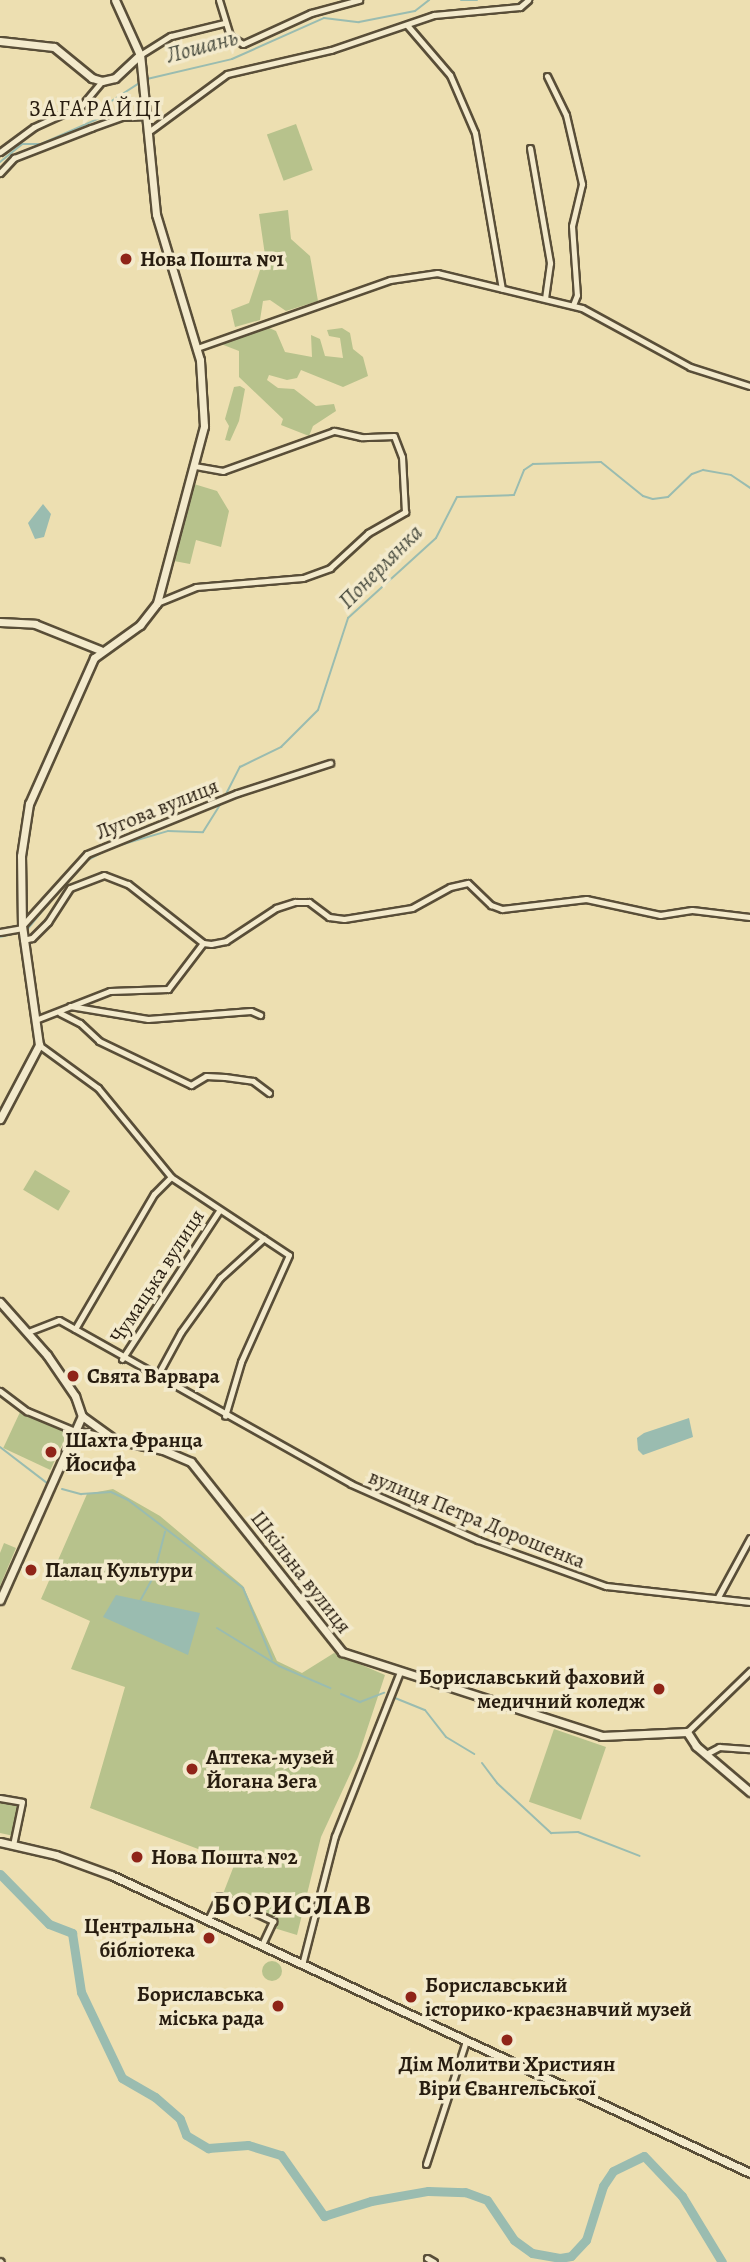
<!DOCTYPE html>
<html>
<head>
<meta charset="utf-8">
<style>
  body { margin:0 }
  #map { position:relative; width:750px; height:2262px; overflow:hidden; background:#eddfb1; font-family:Alegreya,serif }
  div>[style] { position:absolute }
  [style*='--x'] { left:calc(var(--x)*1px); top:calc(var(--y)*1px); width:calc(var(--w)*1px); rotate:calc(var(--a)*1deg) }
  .green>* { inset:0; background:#b7c28c; transform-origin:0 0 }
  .round { border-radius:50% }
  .water>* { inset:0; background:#9abcb0 }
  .stream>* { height:2px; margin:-1px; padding:0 1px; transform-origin:1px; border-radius:1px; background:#9abcb0 }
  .river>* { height:9px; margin:-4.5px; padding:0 4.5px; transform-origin:4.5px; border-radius:4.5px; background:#9abcb0 }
  .roads { filter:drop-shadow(2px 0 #594e38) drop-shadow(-2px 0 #594e38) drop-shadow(0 2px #594e38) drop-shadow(0 -2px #594e38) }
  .street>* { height:5px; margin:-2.5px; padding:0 2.5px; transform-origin:2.5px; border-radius:2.5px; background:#f3eacc }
  .secondary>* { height:7px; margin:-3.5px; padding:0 3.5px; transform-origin:3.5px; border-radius:3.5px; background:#f3eacc }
  .dots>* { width:19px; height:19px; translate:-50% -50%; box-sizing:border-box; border:4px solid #f3eacc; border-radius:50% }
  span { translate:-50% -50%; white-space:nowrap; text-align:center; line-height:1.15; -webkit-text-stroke:7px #f3eacc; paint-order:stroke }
  .poi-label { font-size:21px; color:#281d10; font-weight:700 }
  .left { translate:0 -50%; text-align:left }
  .right { translate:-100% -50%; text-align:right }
  .street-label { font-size:21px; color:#281d10 }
  .water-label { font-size:23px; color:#4a4d40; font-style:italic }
  .neighbourhood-label { font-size:23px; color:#281d10; letter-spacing:2px }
  .district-label { font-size:28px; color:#281d10; font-weight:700; letter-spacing:2px }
</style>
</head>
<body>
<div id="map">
  <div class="green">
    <i style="left:296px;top:124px;width:49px;height:31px;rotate:70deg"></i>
    <i style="clip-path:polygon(288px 210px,291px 239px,310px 256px,318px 301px,286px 311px,270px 300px,263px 301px,260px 320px,235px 327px,231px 310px,249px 303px,265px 255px,259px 214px)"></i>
    <i style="clip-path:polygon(267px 327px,276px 331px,285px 352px,312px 357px,311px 335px,320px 339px,325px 356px,343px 358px,340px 338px,329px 336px,327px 330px,342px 328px,350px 333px,353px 349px,363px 357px,368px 376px,343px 387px,301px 370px,297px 378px,287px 380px,269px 375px,267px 380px,278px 388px,294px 389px,316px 406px,334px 404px,336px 411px,313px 426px,309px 436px,281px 425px,283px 419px,239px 377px,239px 351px,221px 344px)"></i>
    <i style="clip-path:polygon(240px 386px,245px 389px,239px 421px,230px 441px,225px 440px,229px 426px,225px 419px,234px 387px)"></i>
    <i style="clip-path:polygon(194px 484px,217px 491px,229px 511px,221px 547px,196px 540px,190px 564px,174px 561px)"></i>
    <i style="left:35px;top:1170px;width:41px;height:23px;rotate:31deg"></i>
    <i style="left:21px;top:1410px;width:52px;height:42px;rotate:25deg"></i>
    <i style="clip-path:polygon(113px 1489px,160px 1516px,243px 1586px,277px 1661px,302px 1673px,334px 1653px,385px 1675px,358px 1757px,321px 1837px,297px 1935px,274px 1928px,274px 1923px,221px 1899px,235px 1863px,90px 1808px,125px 1687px,71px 1669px,90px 1621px,41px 1599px,87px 1494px)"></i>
    <i style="clip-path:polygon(4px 1543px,16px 1548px,0 1586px,0 1553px)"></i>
    <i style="left:554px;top:1729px;width:55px;height:77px;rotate:19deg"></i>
    <i style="clip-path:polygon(0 1799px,20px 1803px,14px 1836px,0 1833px)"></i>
    <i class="round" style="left:262px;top:1961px;width:20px;height:20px"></i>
  </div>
  <div class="water">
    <i style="clip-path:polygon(43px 504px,51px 514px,44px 537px,35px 539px,28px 523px)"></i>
    <i style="clip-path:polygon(689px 1418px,693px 1437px,643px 1455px,638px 1450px,637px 1438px,644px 1433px)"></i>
    <i style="clip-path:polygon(116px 1595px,200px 1613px,188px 1655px,103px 1617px)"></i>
  </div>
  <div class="stream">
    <i style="--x:461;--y:0;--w:16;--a:0"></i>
    <i style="--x:147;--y:79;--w:87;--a:-13.2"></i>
    <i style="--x:232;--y:59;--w:101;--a:-24"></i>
    <i style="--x:324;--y:18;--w:35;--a:7"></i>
    <i style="--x:359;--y:22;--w:57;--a:-11.1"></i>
    <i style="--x:415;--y:11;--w:18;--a:-38"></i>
    <i style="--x:0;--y:162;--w:28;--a:-39"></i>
    <i style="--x:22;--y:144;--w:19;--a:0"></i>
    <i style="--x:41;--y:144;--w:67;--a:-23.9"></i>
    <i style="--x:102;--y:117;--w:17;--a:-62"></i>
    <i style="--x:110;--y:102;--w:37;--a:-33"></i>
    <i style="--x:225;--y:796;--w:33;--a:-63"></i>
    <i style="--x:240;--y:767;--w:46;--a:-26"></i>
    <i style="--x:281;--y:747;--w:52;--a:-45"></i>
    <i style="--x:318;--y:710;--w:97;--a:-71.9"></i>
    <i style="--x:348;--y:618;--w:119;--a:-42.3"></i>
    <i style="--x:436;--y:538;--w:46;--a:-62.9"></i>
    <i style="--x:457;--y:497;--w:57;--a:-2"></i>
    <i style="--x:514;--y:495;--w:27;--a:-68"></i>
    <i style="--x:524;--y:470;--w:11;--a:-34"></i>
    <i style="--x:533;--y:464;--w:68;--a:-1.7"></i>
    <i style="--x:601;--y:462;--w:54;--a:39"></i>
    <i style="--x:643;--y:496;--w:10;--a:17"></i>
    <i style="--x:653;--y:499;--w:15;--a:-8"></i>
    <i style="--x:668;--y:497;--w:33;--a:-44"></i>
    <i style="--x:692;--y:474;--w:12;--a:-20"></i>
    <i style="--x:703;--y:470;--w:28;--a:10"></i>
    <i style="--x:731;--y:475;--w:23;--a:34"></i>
    <i style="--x:81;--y:864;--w:33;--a:-29"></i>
    <i style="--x:110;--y:848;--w:60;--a:-16.3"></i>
    <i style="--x:168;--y:831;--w:35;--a:2"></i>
    <i style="--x:203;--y:832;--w:36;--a:-58"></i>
    <i style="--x:26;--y:931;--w:60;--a:-51"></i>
    <i style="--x:0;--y:937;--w:21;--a:-14"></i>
    <i style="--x:0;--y:1447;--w:59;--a:37.5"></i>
    <i style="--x:62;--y:1489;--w:20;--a:15"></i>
    <i style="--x:81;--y:1494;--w:30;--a:-4"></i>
    <i style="--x:111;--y:1492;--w:19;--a:25"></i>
    <i style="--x:128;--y:1500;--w:145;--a:37.4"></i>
    <i style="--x:243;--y:1588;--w:77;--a:67.8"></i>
    <i style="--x:140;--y:1601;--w:26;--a:-61"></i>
    <i style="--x:153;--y:1578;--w:48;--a:-75.4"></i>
    <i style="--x:217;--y:1628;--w:73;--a:31.5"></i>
    <i style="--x:279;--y:1666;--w:56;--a:23.3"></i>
    <i style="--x:341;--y:1694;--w:21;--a:23"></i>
    <i style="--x:360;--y:1702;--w:26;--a:-21"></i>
    <i style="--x:395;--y:1698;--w:32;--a:22"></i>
    <i style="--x:425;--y:1710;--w:34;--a:52"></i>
    <i style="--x:446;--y:1737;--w:33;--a:31"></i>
    <i style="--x:482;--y:1763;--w:25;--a:53"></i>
    <i style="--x:497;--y:1783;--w:74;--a:42.8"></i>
    <i style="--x:551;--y:1833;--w:27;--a:-2"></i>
    <i style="--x:578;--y:1832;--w:66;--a:21.2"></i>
  </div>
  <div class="river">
    <i style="--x:0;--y:1874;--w:70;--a:45.6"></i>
    <i style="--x:49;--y:1924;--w:25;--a:21"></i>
    <i style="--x:72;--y:1933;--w:60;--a:81.3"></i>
    <i style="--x:81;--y:1992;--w:95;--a:64.5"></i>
    <i style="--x:122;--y:2078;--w:38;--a:30"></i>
    <i style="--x:155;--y:2097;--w:33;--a:41"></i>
    <i style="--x:180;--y:2119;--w:17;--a:69"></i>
    <i style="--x:186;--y:2135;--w:26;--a:31"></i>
    <i style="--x:208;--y:2148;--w:40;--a:-4.3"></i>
    <i style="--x:248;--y:2145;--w:34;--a:17"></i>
    <i style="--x:281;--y:2155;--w:75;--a:54.8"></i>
    <i style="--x:324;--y:2216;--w:49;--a:-17.7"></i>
    <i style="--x:371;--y:2201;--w:58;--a:-10"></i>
    <i style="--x:428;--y:2191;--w:37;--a:2"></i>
    <i style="--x:465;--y:2192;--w:23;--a:20"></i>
    <i style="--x:487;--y:2200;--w:48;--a:56"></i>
    <i style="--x:514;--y:2240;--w:22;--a:36"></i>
    <i style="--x:532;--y:2253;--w:28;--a:10"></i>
    <i style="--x:560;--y:2258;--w:11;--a:-10"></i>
    <i style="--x:571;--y:2256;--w:22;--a:-47"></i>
    <i style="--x:586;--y:2240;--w:57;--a:-72.5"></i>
    <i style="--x:603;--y:2186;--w:18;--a:-56"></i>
    <i style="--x:613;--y:2171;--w:34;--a:-26"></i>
    <i style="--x:644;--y:2156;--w:55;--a:46.5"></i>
    <i style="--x:682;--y:2196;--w:77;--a:58.8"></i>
  </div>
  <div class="roads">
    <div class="street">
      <i style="--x:219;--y:0;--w:38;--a:73"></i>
      <i style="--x:230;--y:36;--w:15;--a:32"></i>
      <i style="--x:243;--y:44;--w:75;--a:-24.5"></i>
      <i style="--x:311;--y:13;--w:50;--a:-15.2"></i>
      <i style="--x:407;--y:25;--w:66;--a:49.3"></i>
      <i style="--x:450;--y:75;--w:63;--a:66.7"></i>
      <i style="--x:475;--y:133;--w:158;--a:80.2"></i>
      <i style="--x:140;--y:55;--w:36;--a:-32"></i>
      <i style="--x:171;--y:36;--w:55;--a:-13.8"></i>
      <i style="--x:547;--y:76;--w:43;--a:64"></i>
      <i style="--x:566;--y:115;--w:71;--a:76.9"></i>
      <i style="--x:582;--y:184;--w:43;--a:103.4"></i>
      <i style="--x:572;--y:226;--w:69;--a:85.9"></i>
      <i style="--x:577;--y:295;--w:11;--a:112"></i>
      <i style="--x:151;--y:130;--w:94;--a:-36.4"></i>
      <i style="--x:227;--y:74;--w:107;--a:-13"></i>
      <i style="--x:331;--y:50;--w:109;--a:-18.8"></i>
      <i style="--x:434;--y:15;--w:86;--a:-5.3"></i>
      <i style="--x:520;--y:7;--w:11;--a:-41"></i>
      <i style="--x:530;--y:148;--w:117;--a:80.1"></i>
      <i style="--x:550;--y:263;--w:35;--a:98"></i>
      <i style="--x:0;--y:152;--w:42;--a:-36.3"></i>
      <i style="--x:34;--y:127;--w:53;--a:-24.6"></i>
      <i style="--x:82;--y:105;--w:31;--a:-50"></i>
      <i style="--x:0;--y:173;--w:21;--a:-47"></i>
      <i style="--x:14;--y:158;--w:83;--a:-21.3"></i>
      <i style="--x:91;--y:128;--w:32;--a:-20"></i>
      <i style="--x:121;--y:117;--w:26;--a:-2"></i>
      <i style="--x:197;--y:348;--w:205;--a:-19.4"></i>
      <i style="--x:390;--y:280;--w:48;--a:-8.5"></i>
      <i style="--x:437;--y:273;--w:149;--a:13.6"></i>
      <i style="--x:582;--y:308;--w:123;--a:28.6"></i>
      <i style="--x:690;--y:367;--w:63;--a:17.6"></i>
      <i style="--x:157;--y:603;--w:42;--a:-22.3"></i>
      <i style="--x:196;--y:587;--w:107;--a:-4.8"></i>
      <i style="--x:303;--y:578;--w:29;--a:-20"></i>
      <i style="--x:330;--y:568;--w:52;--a:-42.6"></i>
      <i style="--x:368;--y:533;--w:43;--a:-29.6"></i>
      <i style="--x:405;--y:512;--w:55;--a:-93.1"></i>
      <i style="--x:402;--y:457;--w:22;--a:-111"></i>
      <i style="--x:394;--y:436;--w:33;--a:178"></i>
      <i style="--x:361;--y:437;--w:28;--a:-167"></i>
      <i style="--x:334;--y:431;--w:118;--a:160.2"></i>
      <i style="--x:223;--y:471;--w:28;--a:-170"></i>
      <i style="--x:22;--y:926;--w:97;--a:-47.9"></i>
      <i style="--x:87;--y:854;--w:162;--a:-22.1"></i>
      <i style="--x:237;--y:793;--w:98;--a:-17.9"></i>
      <i style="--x:0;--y:932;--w:23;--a:-10"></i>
      <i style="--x:23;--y:940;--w:9;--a:-13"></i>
      <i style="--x:32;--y:938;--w:23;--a:-45"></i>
      <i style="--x:48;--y:922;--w:40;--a:-57.1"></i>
      <i style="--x:70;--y:888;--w:36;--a:-21"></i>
      <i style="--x:104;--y:875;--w:26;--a:21"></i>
      <i style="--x:128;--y:884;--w:95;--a:38.2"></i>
      <i style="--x:203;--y:943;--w:8;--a:7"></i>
      <i style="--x:211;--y:944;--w:15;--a:-11"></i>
      <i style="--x:226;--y:941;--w:60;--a:-33.4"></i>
      <i style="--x:276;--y:908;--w:20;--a:-18"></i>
      <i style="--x:295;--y:902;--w:14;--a:0"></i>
      <i style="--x:309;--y:902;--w:25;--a:37"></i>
      <i style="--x:329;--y:917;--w:15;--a:8"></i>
      <i style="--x:344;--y:919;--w:69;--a:-9.2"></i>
      <i style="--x:412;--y:908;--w:43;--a:-28.9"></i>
      <i style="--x:450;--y:887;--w:18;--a:-13"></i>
      <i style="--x:468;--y:883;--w:32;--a:44"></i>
      <i style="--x:491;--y:905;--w:12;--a:20"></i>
      <i style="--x:502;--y:909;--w:85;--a:-6.8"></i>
      <i style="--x:586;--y:899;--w:76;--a:12.2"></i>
      <i style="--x:660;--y:915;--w:32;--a:-9"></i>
      <i style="--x:692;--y:910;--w:58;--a:6.9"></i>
      <i style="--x:70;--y:1006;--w:79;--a:9.5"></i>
      <i style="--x:148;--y:1019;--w:103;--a:-4.4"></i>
      <i style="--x:251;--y:1011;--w:10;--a:24"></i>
      <i style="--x:60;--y:1013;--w:22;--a:27"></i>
      <i style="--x:80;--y:1023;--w:26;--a:43"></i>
      <i style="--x:99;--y:1041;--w:102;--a:25.6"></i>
      <i style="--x:191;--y:1085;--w:17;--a:-31"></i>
      <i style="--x:206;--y:1076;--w:19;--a:3"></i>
      <i style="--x:225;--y:1077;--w:28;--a:8"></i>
      <i style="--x:253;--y:1081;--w:20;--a:37"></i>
      <i style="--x:38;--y:1019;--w:77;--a:-21.3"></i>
      <i style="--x:110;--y:991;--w:58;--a:-2"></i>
      <i style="--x:168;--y:989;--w:58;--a:-52.7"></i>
      <i style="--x:39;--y:1045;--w:73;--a:36.1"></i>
      <i style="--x:98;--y:1088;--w:115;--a:50.6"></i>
      <i style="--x:171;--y:1177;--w:141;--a:33.5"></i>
      <i style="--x:289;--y:1255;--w:117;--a:114.2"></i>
      <i style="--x:241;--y:1362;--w:56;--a:106.5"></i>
      <i style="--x:75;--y:1329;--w:156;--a:-59.7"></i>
      <i style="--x:154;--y:1194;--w:24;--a:-45"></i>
      <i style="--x:28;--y:1332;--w:33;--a:-21"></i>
      <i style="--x:59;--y:1320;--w:335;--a:29.3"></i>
      <i style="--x:351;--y:1484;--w:139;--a:23.8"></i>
      <i style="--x:478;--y:1540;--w:136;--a:19.8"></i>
      <i style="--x:606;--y:1586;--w:145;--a:6.3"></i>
      <i style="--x:122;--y:1359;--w:177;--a:-56.8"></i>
      <i style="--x:156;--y:1378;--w:52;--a:-61.5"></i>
      <i style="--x:181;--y:1332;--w:67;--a:-54.2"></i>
      <i style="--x:220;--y:1278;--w:59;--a:-42.3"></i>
      <i style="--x:0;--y:1391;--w:34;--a:37"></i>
      <i style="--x:27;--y:1411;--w:52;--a:22.6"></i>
      <i style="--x:718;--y:1597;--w:67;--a:-61.5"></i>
      <i style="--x:687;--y:1732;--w:88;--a:-44.1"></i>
      <i style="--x:706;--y:1754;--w:15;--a:-28"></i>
      <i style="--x:719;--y:1747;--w:31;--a:4"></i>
      <i style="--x:0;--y:1798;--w:22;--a:10"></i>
      <i style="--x:22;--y:1802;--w:44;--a:101.8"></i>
      <i style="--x:208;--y:1920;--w:26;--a:-65"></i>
      <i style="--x:219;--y:1896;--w:60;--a:24.8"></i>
      <i style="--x:273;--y:1921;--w:26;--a:115"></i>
      <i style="--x:302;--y:1965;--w:133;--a:-75.7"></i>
      <i style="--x:335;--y:1836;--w:176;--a:-68.4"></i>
      <i style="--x:426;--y:2164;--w:126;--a:-72"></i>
      <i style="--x:427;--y:2258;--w:8;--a:30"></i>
      <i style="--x:0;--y:2261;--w:1;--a:45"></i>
    </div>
    <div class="secondary">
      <i style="--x:0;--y:41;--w:54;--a:6.3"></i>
      <i style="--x:54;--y:47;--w:49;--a:39.2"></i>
      <i style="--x:92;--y:78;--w:10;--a:17"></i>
      <i style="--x:102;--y:81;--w:13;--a:-13"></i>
      <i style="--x:115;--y:78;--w:34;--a:-43"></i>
      <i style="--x:0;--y:622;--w:35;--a:3"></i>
      <i style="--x:35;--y:624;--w:70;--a:21.8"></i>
      <i style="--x:0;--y:1119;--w:84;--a:-62.2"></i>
      <i style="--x:39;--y:1045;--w:120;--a:-98.1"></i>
      <i style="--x:22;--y:926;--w:70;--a:-90.8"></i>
      <i style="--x:21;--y:856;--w:53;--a:-81.3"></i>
      <i style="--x:29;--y:804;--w:160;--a:-66"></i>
      <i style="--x:94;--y:658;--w:57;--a:-35.7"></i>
      <i style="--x:140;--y:625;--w:28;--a:-52"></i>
      <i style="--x:157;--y:603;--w:183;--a:-75.1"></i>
      <i style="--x:204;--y:426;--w:66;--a:-93.5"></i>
      <i style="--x:200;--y:360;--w:152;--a:-106.8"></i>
      <i style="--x:156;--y:214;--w:160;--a:-95.7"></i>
      <i style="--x:140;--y:55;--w:60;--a:-114.4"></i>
      <i style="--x:0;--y:1302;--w:71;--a:48.4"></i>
      <i style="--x:47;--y:1355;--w:50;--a:55.7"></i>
      <i style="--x:75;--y:1396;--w:21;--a:71"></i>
      <i style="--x:82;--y:1416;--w:36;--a:36"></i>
      <i style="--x:75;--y:1431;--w:90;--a:12.2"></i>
      <i style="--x:163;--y:1450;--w:30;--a:23"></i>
      <i style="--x:191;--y:1462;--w:243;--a:51.5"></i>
      <i style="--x:342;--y:1652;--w:273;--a:17.9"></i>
      <i style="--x:602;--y:1736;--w:85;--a:-2.7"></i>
      <i style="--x:687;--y:1732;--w:17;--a:57"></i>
      <i style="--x:696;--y:1746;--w:71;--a:40.4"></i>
      <i style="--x:0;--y:1600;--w:201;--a:-66"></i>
      <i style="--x:0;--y:1842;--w:57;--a:13.1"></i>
      <i style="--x:56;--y:1855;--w:59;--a:20"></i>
      <i style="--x:111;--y:1875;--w:705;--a:25"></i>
    </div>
  </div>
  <div class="dots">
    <i style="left:126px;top:259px;background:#8f2418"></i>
    <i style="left:73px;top:1376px;background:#8f2418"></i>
    <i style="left:51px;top:1452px;background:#8f2418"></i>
    <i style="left:31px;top:1570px;background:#8f2418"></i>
    <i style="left:659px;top:1689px;background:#8f2418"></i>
    <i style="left:192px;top:1769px;background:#8f2418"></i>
    <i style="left:137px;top:1857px;background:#8f2418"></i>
    <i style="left:209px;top:1938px;background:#8f2418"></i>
    <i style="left:411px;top:1997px;background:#8f2418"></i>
    <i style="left:278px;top:2006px;background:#8f2418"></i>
    <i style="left:507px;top:2040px;background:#8f2418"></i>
  </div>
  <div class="poi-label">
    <span class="left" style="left:140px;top:259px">Нова Пошта №1</span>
    <span class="left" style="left:87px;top:1376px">Свята Варвара</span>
    <span class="left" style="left:65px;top:1452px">Шахта Франца<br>Йосифа</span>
    <span class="left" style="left:45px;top:1570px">Палац Культури</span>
    <span class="right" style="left:645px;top:1689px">Бориславський фаховий<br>медичний коледж</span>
    <span class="left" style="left:206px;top:1769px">Аптека-музей<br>Йогана Зега</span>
    <span class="left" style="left:151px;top:1857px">Нова Пошта №2</span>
    <span class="right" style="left:195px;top:1938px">Центральна<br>бібліотека</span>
    <span class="left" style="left:425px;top:1997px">Бориславський<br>історико-краєзнавчий музей</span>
    <span class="right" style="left:264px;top:2006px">Бориславська<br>міська рада</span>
    <span style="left:507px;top:2076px">Дім Молитви Християн<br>Віри Євангельської</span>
  </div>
  <div class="street-label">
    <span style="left:157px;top:809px;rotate:-22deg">Лугова вулиця</span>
    <span style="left:157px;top:1276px;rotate:-57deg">Чумацька вулиця</span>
    <span style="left:477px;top:1519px;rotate:22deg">вулиця Петра Дорошенка</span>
    <span style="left:301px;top:1572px;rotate:52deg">Шкільна вулиця</span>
  </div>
  <div class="water-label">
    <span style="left:202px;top:47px;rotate:-15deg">Лошань</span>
    <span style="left:381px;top:567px;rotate:-45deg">Понерлянка</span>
  </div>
  <div class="neighbourhood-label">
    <span style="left:96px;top:109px">ЗАГАРАЙЦІ</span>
  </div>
  <div class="district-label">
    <span style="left:293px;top:1905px">БОРИСЛАВ</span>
  </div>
</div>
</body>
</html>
